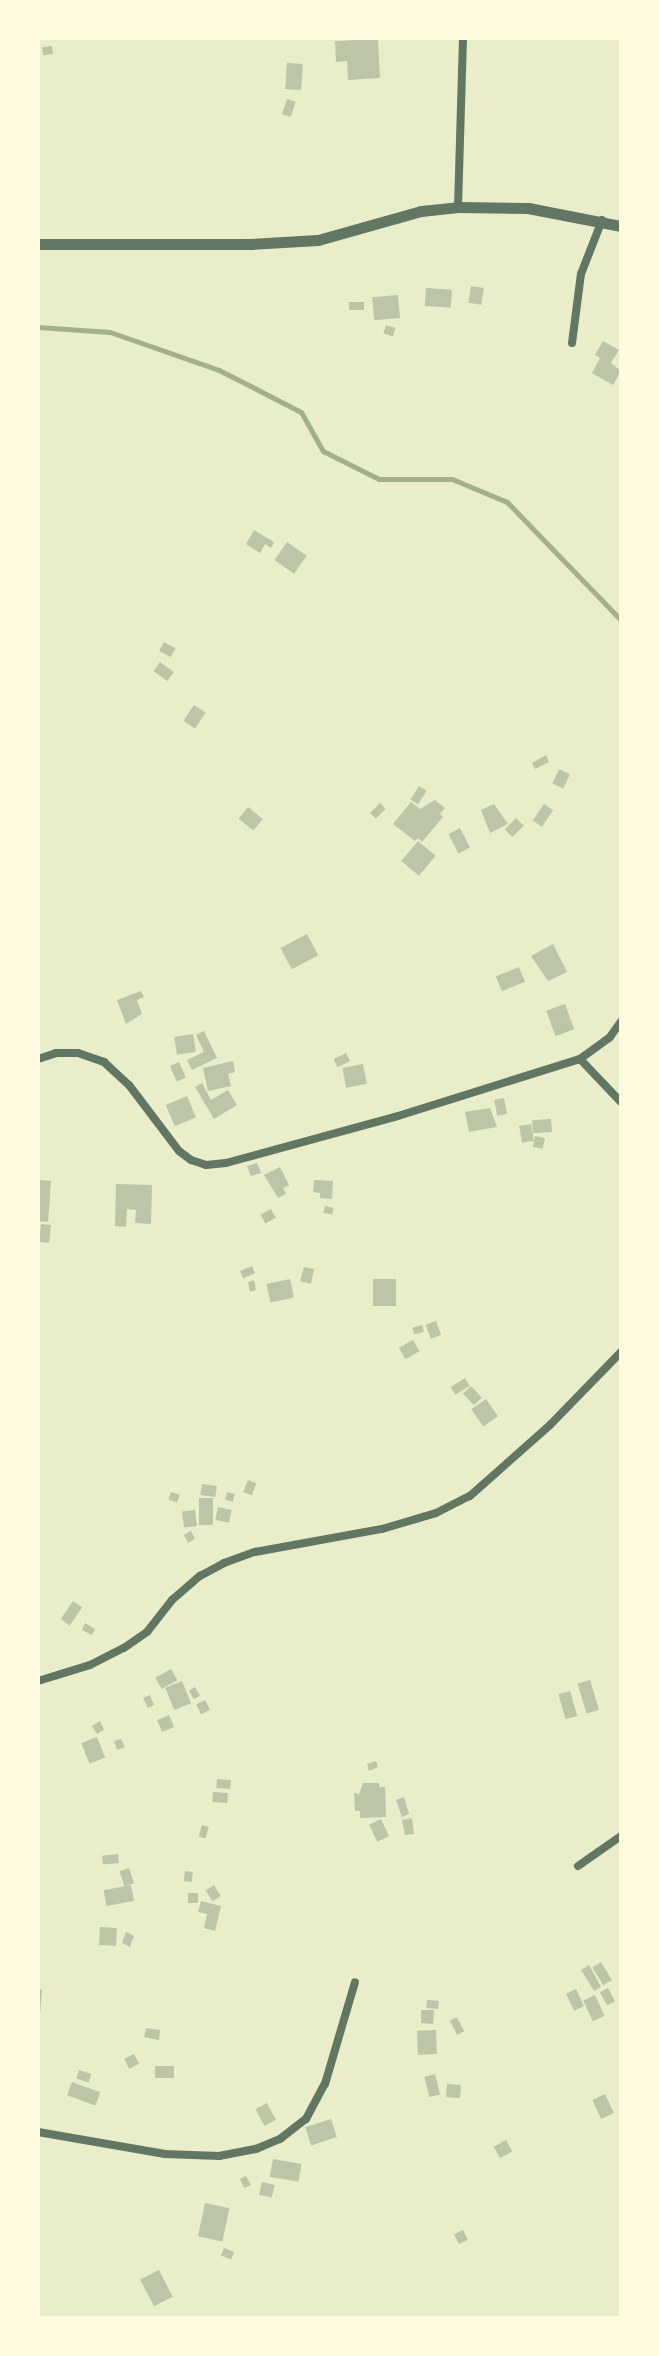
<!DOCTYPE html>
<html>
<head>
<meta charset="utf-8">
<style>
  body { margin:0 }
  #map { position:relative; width:659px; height:2356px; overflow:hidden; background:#e9edc9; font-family:Figtree,sans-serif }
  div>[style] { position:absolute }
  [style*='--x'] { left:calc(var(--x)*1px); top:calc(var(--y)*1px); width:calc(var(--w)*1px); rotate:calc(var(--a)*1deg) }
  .stream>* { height:5px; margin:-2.5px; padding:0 2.5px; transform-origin:2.5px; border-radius:2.5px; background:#a3b18a }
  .building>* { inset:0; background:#bcc5a7; transform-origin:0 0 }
  .minor>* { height:8px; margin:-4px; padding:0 4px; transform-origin:4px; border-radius:4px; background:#617663 }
  .tertiary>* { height:11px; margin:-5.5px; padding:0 5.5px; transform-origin:5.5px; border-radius:5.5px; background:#617663 }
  span { translate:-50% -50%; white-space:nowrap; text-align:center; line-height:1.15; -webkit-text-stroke:7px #fefae0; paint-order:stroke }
  .frame { position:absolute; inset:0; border:40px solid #fefae0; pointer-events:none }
</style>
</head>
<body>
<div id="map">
  <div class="stream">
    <i style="--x:38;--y:327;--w:72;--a:4"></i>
    <i style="--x:110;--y:332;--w:115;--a:19.2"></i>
    <i style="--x:219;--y:370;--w:92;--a:27.1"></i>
    <i style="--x:301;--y:412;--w:45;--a:60.6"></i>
    <i style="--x:323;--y:451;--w:63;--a:26.6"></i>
    <i style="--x:379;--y:479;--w:73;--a:0"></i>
    <i style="--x:452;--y:479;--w:60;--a:22.7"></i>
    <i style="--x:507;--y:502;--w:164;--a:46"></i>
  </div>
  <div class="building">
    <i style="clip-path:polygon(378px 39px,380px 78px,348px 80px,347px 61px,336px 62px,335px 41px)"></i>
    <i style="left:52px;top:46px;width:8px;height:10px;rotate:83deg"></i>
    <i style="left:287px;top:63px;width:16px;height:26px;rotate:4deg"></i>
    <i style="left:287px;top:99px;width:9px;height:16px;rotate:18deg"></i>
    <i style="left:471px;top:286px;width:13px;height:17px;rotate:9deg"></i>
    <i style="left:426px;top:288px;width:26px;height:18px;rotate:4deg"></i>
    <i style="left:398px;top:295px;width:23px;height:26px;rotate:85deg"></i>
    <i style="left:349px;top:302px;width:15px;height:8px"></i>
    <i style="left:386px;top:325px;width:10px;height:9px;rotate:17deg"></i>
    <i style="clip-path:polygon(603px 341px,619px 350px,611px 363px,621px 371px,613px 385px,592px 373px,600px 358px,595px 355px)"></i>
    <i style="clip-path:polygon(254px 530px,274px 542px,271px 548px,265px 544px,260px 553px,246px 544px)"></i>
    <i style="left:287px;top:542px;width:24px;height:22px;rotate:35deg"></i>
    <i style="left:164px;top:642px;width:13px;height:10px;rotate:29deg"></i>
    <i style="left:160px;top:662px;width:17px;height:11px;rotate:36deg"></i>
    <i style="left:194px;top:705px;width:14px;height:19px;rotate:34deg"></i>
    <i style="clip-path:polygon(546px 755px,549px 762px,535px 769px,532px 763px)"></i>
    <i style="left:559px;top:769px;width:12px;height:16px;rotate:24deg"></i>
    <i style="left:419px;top:786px;width:9px;height:16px;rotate:32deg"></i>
    <i style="clip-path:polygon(435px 800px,445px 808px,440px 814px,443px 817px,422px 842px,418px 838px,415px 841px,393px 824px,411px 802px,420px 809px)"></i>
    <i style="left:380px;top:803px;width:8px;height:14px;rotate:45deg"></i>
    <i style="clip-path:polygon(494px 804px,508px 824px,490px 833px,481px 810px)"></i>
    <i style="left:544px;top:804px;width:11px;height:20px;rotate:34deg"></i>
    <i style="left:248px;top:807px;width:19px;height:15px;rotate:39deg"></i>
    <i style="left:516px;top:818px;width:11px;height:16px;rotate:45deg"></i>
    <i style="left:460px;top:828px;width:22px;height:13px;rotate:63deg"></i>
    <i style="left:418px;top:841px;width:23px;height:26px;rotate:40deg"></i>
    <i style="left:307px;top:934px;width:24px;height:30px;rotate:62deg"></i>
    <i style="clip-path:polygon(553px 944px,567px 972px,548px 981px,531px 956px)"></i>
    <i style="left:519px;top:967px;width:16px;height:25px;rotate:68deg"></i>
    <i style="clip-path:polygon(141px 991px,144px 997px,137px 1000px,142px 1014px,126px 1024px,117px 1000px)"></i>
    <i style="left:565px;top:1004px;width:27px;height:20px;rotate:70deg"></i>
    <i style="clip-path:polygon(204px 1031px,217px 1058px,192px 1070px,187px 1060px,204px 1052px,196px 1035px)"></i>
    <i style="left:193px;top:1034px;width:18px;height:19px;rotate:81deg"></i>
    <i style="left:346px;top:1053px;width:9px;height:14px;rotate:63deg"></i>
    <i style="clip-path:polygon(233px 1061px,235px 1072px,228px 1074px,231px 1086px,208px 1091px,203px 1068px)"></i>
    <i style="left:179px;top:1062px;width:17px;height:10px;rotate:66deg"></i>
    <i style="left:363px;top:1064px;width:20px;height:21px;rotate:79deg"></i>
    <i style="clip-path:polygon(202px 1083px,211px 1100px,228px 1090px,237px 1105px,214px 1119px,195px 1087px)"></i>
    <i style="left:187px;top:1096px;width:23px;height:23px;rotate:67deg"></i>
    <i style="left:504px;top:1098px;width:16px;height:10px;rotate:79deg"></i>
    <i style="clip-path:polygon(490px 1108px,497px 1127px,469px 1132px,465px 1112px)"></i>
    <i style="left:551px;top:1119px;width:13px;height:19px;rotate:86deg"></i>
    <i style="left:531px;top:1124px;width:17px;height:12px;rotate:80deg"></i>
    <i style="left:535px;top:1136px;width:10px;height:11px;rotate:11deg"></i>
    <i style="clip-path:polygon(257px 1163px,261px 1173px,251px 1176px,247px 1166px)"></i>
    <i style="clip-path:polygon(280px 1167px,289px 1185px,283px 1188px,286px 1194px,278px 1198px,264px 1175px)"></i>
    <i style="left:38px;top:1180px;width:13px;height:41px;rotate:4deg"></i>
    <i style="clip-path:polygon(314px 1180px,333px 1181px,332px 1199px,320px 1198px,320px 1193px,313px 1192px)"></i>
    <i style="clip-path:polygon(116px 1184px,152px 1185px,151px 1224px,135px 1223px,136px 1210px,127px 1209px,126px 1227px,115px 1226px)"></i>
    <i style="left:325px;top:1206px;width:9px;height:7px;rotate:13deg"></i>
    <i style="left:271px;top:1209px;width:10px;height:12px;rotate:61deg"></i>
    <i style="left:41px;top:1224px;width:10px;height:18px;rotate:6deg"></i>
    <i style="left:252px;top:1266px;width:8px;height:13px;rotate:67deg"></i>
    <i style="clip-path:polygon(304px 1267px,314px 1269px,311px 1284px,300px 1281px)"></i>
    <i style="left:290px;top:1279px;width:19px;height:24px;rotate:78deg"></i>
    <i style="left:373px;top:1279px;width:23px;height:27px"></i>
    <i style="clip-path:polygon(254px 1280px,256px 1290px,250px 1292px,248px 1282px)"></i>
    <i style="left:436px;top:1321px;width:15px;height:11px;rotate:70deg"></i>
    <i style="left:422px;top:1325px;width:7px;height:10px;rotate:74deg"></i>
    <i style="left:413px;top:1340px;width:13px;height:16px;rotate:61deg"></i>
    <i style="left:465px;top:1378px;width:9px;height:17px;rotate:58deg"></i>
    <i style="left:471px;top:1386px;width:16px;height:11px;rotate:47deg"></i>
    <i style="left:486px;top:1399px;width:21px;height:18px;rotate:55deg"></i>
    <i style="left:248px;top:1480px;width:9px;height:13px;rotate:21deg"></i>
    <i style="left:202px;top:1484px;width:15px;height:11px;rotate:8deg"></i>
    <i style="left:171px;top:1492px;width:9px;height:8px;rotate:18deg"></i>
    <i style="left:227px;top:1492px;width:8px;height:8px;rotate:14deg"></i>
    <i style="left:199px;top:1498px;width:14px;height:27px"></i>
    <i style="left:218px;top:1507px;width:14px;height:13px;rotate:12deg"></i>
    <i style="left:195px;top:1510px;width:16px;height:13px;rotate:83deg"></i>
    <i style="left:191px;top:1531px;width:9px;height:8px;rotate:63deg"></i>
    <i style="left:73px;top:1601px;width:11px;height:22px;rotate:34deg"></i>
    <i style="clip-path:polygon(85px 1623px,95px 1629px,92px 1635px,82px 1630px)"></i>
    <i style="left:171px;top:1669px;width:13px;height:18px;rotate:61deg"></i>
    <i style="left:590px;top:1680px;width:31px;height:13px;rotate:73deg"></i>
    <i style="left:182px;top:1681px;width:24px;height:18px;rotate:68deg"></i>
    <i style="left:195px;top:1687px;width:10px;height:7px;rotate:61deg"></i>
    <i style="left:570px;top:1691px;width:26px;height:12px;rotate:74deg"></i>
    <i style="clip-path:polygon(150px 1695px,154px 1705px,148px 1708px,143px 1698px)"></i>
    <i style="left:205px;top:1700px;width:11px;height:10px;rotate:63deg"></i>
    <i style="left:169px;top:1715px;width:13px;height:13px;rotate:67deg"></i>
    <i style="clip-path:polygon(100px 1721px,104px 1730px,97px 1734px,92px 1726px)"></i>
    <i style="left:97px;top:1737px;width:22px;height:17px;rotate:68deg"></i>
    <i style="clip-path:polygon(121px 1739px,125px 1747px,117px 1750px,114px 1741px)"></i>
    <i style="clip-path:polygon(376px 1761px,378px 1767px,369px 1771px,367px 1764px)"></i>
    <i style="left:217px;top:1779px;width:14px;height:9px;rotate:4deg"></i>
    <i style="clip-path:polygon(363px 1783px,379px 1783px,379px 1787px,385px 1787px,386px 1817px,360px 1818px,360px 1811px,355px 1811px,354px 1793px,359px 1794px)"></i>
    <i style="left:213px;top:1792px;width:15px;height:10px;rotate:4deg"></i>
    <i style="clip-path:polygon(404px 1797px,409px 1814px,402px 1817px,396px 1800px)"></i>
    <i style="clip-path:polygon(412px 1818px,414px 1834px,405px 1835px,402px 1820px)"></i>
    <i style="left:381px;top:1819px;width:19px;height:13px;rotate:65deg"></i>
    <i style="left:202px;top:1825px;width:7px;height:12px;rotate:16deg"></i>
    <i style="left:118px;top:1854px;width:9px;height:16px;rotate:84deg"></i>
    <i style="left:129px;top:1868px;width:16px;height:10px;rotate:72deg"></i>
    <i style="left:185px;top:1871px;width:8px;height:10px;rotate:7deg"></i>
    <i style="left:131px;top:1885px;width:16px;height:28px;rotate:79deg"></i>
    <i style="left:214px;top:1885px;width:13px;height:10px;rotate:58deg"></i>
    <i style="left:188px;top:1893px;width:10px;height:10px"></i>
    <i style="clip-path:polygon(201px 1901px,221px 1906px,215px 1931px,204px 1928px,207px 1914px,198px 1912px)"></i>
    <i style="left:100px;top:1927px;width:17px;height:18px;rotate:3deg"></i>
    <i style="clip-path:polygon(126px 1932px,134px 1936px,130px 1947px,122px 1943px)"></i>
    <i style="left:601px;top:1962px;width:21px;height:10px;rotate:59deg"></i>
    <i style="clip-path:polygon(589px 1965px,601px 1987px,594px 1991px,581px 1970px)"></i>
    <i style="left:608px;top:1988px;width:15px;height:9px;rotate:62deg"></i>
    <i style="clip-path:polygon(38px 1989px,42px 1990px,40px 2014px,38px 2014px)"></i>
    <i style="left:576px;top:1989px;width:19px;height:11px;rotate:65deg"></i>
    <i style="left:595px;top:1995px;width:23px;height:13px;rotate:65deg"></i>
    <i style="left:427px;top:2000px;width:12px;height:8px;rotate:5deg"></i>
    <i style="clip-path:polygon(421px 2010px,434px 2010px,433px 2024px,421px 2023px)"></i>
    <i style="left:457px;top:2017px;width:16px;height:8px;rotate:63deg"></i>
    <i style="clip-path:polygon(146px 2028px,160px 2030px,159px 2040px,144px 2037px)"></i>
    <i style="left:436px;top:2030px;width:24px;height:19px;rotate:88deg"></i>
    <i style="left:134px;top:2054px;width:11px;height:11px;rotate:63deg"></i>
    <i style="left:155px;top:2066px;width:19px;height:12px"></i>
    <i style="left:79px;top:2070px;width:13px;height:9px;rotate:18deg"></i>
    <i style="left:435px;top:2074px;width:21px;height:11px;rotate:76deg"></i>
    <i style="left:72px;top:2082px;width:30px;height:14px;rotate:20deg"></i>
    <i style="left:447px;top:2084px;width:14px;height:13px;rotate:4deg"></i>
    <i style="left:605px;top:2094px;width:21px;height:14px;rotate:65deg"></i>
    <i style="left:267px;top:2103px;width:19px;height:13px;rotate:62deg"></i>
    <i style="left:331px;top:2119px;width:19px;height:27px;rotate:72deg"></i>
    <i style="left:506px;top:2140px;width:13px;height:14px;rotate:61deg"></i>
    <i style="left:273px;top:2159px;width:29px;height:18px;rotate:10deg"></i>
    <i style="clip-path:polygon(246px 2176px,251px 2185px,244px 2188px,240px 2179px)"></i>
    <i style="left:262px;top:2182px;width:13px;height:13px;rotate:13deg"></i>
    <i style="left:205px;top:2203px;width:25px;height:34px;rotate:12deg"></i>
    <i style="left:463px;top:2230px;width:11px;height:10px;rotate:63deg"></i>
    <i style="left:224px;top:2248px;width:11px;height:8px;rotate:22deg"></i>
    <i style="left:159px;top:2270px;width:30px;height:21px;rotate:63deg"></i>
  </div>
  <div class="minor">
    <i style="--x:458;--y:207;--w:169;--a:-88.3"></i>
    <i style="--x:572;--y:343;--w:70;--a:-82.6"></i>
    <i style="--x:581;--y:274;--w:58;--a:-68.7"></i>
    <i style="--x:38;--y:1059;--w:19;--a:-18"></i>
    <i style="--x:56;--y:1053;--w:22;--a:0"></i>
    <i style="--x:78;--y:1053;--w:28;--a:19"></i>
    <i style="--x:104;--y:1062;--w:34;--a:43"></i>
    <i style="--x:129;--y:1085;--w:83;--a:52.9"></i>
    <i style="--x:179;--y:1151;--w:15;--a:37"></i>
    <i style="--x:191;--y:1160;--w:16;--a:18"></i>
    <i style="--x:206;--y:1165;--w:20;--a:-6"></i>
    <i style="--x:226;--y:1163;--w:178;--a:-15.3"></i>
    <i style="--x:398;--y:1116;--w:191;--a:-17.4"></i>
    <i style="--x:580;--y:1059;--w:37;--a:-36"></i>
    <i style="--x:610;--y:1037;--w:19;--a:-55"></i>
    <i style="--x:580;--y:1059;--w:59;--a:46.4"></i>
    <i style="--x:38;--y:1681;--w:54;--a:-17.1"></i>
    <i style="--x:90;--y:1665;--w:38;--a:-27"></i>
    <i style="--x:124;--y:1648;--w:28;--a:-35"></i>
    <i style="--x:147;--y:1632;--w:41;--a:-52"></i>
    <i style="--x:172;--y:1600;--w:37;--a:-41"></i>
    <i style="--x:200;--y:1576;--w:27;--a:-28"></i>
    <i style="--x:224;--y:1563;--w:33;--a:-20"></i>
    <i style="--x:255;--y:1552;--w:129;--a:-10.3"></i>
    <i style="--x:382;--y:1529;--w:56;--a:-16.5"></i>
    <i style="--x:436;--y:1513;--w:38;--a:-27"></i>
    <i style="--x:470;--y:1496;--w:107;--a:-41.6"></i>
    <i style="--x:550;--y:1425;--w:102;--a:-45.8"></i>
    <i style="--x:578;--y:1866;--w:52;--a:-34.9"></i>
    <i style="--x:38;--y:2132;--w:129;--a:9.8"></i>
    <i style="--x:165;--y:2154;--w:54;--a:2.1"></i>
    <i style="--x:219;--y:2156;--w:38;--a:-11"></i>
    <i style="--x:256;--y:2149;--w:26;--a:-23"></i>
    <i style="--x:280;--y:2139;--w:33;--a:-38"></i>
    <i style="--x:306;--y:2119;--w:40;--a:-62"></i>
    <i style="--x:325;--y:2084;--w:106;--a:-73.6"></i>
  </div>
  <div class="tertiary">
    <i style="--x:38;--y:244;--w:212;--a:0"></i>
    <i style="--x:250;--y:244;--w:68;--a:-3.4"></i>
    <i style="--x:318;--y:240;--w:107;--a:-15.7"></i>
    <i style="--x:421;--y:211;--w:37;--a:-6"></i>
    <i style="--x:458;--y:207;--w:70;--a:0.8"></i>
    <i style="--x:528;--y:208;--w:95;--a:11"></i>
  </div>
  <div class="frame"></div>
</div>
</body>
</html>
